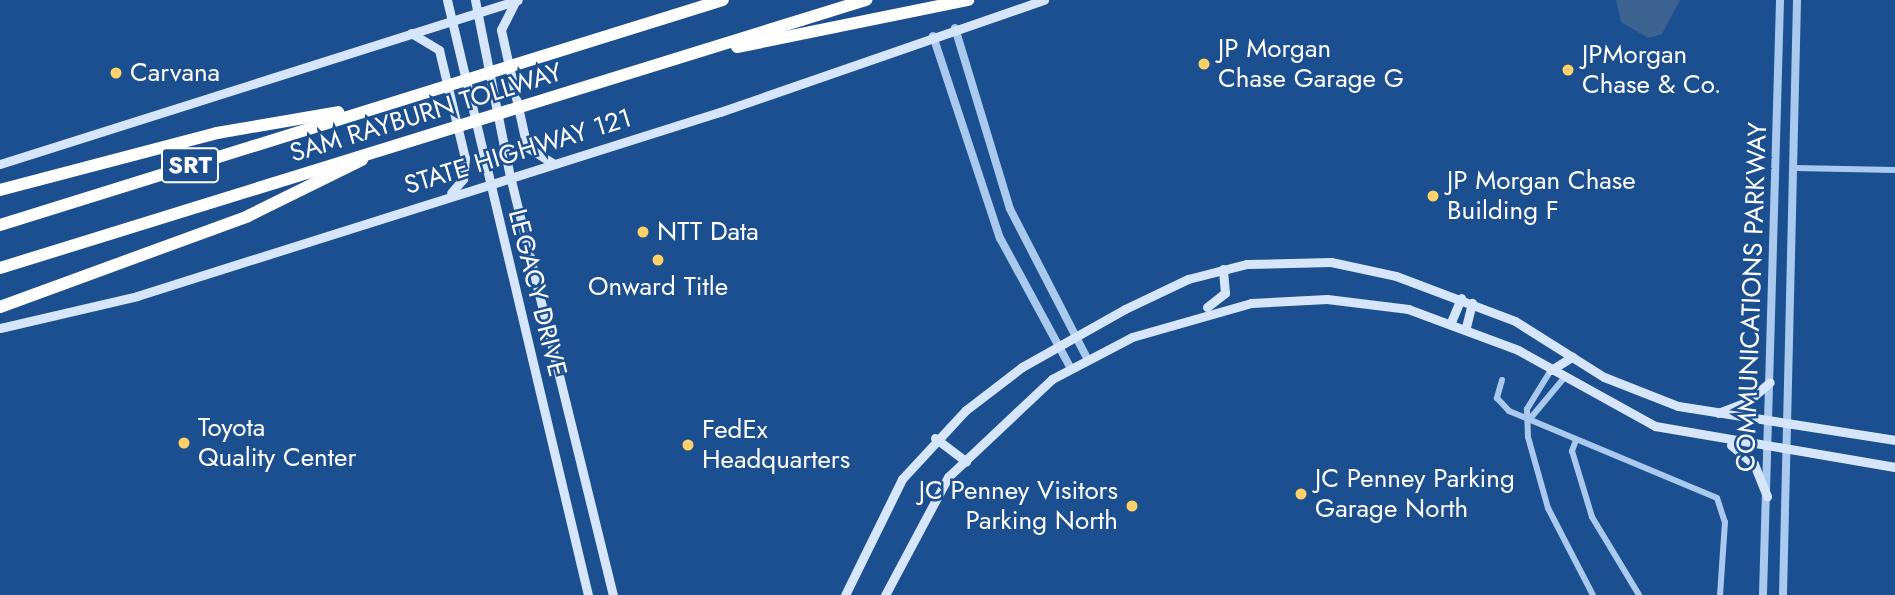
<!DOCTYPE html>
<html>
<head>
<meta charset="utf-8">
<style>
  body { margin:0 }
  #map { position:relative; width:1895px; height:595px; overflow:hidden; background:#1b4f8f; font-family:Jost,sans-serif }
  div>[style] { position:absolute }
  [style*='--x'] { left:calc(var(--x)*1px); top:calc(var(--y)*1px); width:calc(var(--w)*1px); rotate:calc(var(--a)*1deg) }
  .water>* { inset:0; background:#3c6290 }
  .minor>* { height:6px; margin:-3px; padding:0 3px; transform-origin:3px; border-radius:3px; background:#a9c9ee }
  .tertiary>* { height:8px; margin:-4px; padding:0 4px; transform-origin:4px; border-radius:4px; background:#a9c9ee }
  .secondary>* { height:9px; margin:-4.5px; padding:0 4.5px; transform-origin:4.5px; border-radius:4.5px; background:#d6e6fa }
  .motorway>* { height:12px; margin:-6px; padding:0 6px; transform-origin:6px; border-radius:6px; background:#fff }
  .dots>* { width:19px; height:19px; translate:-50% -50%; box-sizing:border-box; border:4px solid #1b4f8f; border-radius:50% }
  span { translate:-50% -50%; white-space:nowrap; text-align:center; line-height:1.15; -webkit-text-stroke:5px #1b4f8f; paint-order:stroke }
  .shield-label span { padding:2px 5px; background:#1b4f8f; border:2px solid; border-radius:5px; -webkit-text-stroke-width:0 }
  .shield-label { font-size:24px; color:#fff; font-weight:700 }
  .poi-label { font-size:26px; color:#fff }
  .left { translate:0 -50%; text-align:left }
  .right { translate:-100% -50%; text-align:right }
  .street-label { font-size:26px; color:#fff }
</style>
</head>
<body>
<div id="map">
  <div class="water">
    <i style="clip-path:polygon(1616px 0,1680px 0,1662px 34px,1648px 38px,1621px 22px)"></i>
  </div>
  <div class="minor">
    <i style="--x:1794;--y:168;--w:101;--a:1.1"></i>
    <i style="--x:1551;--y:370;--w:46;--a:121.6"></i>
    <i style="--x:1527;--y:409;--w:28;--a:88"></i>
    <i style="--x:1528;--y:437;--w:74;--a:74.3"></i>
    <i style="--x:1548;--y:508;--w:98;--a:62.7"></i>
    <i style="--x:1502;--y:380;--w:19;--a:106"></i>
    <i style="--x:1497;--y:398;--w:18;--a:47"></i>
    <i style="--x:1509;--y:411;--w:225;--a:22.7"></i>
    <i style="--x:1717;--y:498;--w:25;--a:72"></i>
    <i style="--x:1725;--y:522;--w:73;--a:93.9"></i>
    <i style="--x:1529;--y:420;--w:55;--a:-50.2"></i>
    <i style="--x:1576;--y:440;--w:12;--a:110"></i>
    <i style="--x:1572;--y:451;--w:69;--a:73.1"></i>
    <i style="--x:1592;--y:517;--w:91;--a:58.9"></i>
  </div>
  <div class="tertiary">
    <i style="--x:955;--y:28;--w:189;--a:73.1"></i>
    <i style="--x:1010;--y:209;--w:168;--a:62.7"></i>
    <i style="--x:933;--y:36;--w:213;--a:71.7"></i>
    <i style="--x:1000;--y:238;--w:147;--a:61.5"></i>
    <i style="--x:1763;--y:595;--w:595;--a:-88.36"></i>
    <i style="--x:1783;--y:595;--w:595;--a:-88.65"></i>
  </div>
  <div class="secondary">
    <i style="--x:447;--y:0;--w:611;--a:76.67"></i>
    <i style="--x:475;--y:0;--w:179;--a:78.8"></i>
    <i style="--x:510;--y:176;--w:431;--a:76.2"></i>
    <i style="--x:515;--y:2;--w:31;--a:117"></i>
    <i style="--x:501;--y:30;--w:120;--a:77.5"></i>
    <i style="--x:527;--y:147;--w:32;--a:32"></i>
    <i style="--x:411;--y:33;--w:33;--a:31"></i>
    <i style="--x:439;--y:50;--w:111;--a:76.5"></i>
    <i style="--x:465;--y:158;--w:21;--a:95"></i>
    <i style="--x:463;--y:179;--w:18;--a:131"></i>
    <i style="--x:0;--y:164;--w:543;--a:-17.57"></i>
    <i style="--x:1207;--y:307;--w:23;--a:-38"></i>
    <i style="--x:1225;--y:293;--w:24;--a:-95"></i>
    <i style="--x:1451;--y:322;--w:26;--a:-67"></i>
    <i style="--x:1466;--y:327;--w:25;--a:-76"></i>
    <i style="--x:0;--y:328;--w:141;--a:-13.1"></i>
    <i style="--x:137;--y:296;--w:611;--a:-17.52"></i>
    <i style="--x:720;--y:112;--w:343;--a:-19.1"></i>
    <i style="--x:1551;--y:370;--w:25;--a:-32"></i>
    <i style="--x:1718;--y:413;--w:31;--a:-21"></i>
    <i style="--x:1747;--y:402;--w:30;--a:-41"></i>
    <i style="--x:935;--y:438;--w:39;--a:37"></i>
    <i style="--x:1731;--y:445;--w:30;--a:40"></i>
    <i style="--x:1754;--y:464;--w:35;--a:68"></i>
    <i style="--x:845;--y:595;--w:129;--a:-63.8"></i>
    <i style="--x:902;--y:479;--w:94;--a:-47.2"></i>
    <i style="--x:966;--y:410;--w:71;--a:-37.5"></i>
    <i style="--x:1022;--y:367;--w:118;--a:-29.4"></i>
    <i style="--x:1125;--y:309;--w:70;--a:-25.5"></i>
    <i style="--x:1188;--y:279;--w:61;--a:-14.3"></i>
    <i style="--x:1247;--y:264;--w:84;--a:-1.4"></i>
    <i style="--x:1331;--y:262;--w:66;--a:12.2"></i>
    <i style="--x:1396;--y:276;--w:127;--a:20.7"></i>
    <i style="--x:1515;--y:321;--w:105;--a:32.2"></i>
    <i style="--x:1604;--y:377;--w:79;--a:21.4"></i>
    <i style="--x:1678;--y:406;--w:220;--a:8.9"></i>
    <i style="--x:885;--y:595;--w:134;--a:-61.9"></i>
    <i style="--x:948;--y:477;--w:143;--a:-43.3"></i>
    <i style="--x:1052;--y:379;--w:90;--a:-27.7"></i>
    <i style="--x:1132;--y:337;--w:124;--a:-15.9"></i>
    <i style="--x:1251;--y:303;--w:76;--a:-3"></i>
    <i style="--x:1327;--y:299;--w:82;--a:7"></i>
    <i style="--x:1408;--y:309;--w:117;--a:20.4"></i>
    <i style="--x:1518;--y:350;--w:157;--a:29"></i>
    <i style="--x:1655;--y:426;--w:243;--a:9.7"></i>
  </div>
  <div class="motorway">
    <i style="--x:737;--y:47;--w:236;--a:-11.5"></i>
    <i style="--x:0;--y:190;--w:224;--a:-14.7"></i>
    <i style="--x:217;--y:133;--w:123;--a:-9.8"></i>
    <i style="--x:0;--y:225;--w:757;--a:-17.29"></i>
    <i style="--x:0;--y:268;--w:907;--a:-17.2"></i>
    <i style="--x:0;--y:307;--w:264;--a:-20.1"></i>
    <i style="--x:248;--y:216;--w:127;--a:-26.2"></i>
  </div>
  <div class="dots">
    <i style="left:1204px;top:64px;background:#ffd166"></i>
    <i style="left:1568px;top:70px;background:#ffd166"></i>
    <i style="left:116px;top:73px;background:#ffd166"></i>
    <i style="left:1433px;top:196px;background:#ffd166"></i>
    <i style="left:643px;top:232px;background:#ffd166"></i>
    <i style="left:658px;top:260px;background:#ffd166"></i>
    <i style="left:184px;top:443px;background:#ffd166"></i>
    <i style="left:688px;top:445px;background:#ffd166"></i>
    <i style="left:1301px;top:494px;background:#ffd166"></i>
    <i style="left:1132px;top:506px;background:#ffd166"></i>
  </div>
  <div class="shield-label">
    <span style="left:190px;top:165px">SRT</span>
  </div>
  <div class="poi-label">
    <span class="left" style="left:1218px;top:64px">JP Morgan<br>Chase Garage G</span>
    <span class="left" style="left:1582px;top:70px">JPMorgan<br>Chase &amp; Co.</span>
    <span class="left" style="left:130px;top:73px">Carvana</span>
    <span class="left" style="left:1447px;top:196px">JP Morgan Chase<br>Building F</span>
    <span class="left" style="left:657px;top:232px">NTT Data</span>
    <span style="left:658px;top:287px">Onward Title</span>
    <span class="left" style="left:198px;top:443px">Toyota<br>Quality Center</span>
    <span class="left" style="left:702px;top:445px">FedEx<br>Headquarters</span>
    <span class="left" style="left:1315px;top:494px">JC Penney Parking<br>Garage North</span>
    <span class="right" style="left:1118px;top:506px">JC Penney Visitors<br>Parking North</span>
  </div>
  <div class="street-label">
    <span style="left:426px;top:113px;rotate:-17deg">SAM RAYBURN TOLLWAY</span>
    <span style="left:518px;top:152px;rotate:-17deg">STATE HIGHWAY 121</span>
    <span style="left:537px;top:293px;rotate:76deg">LEGACY DRIVE</span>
    <span style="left:1752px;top:297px;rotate:-88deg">COMMUNICATIONS PARKWAY</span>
  </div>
</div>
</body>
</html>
